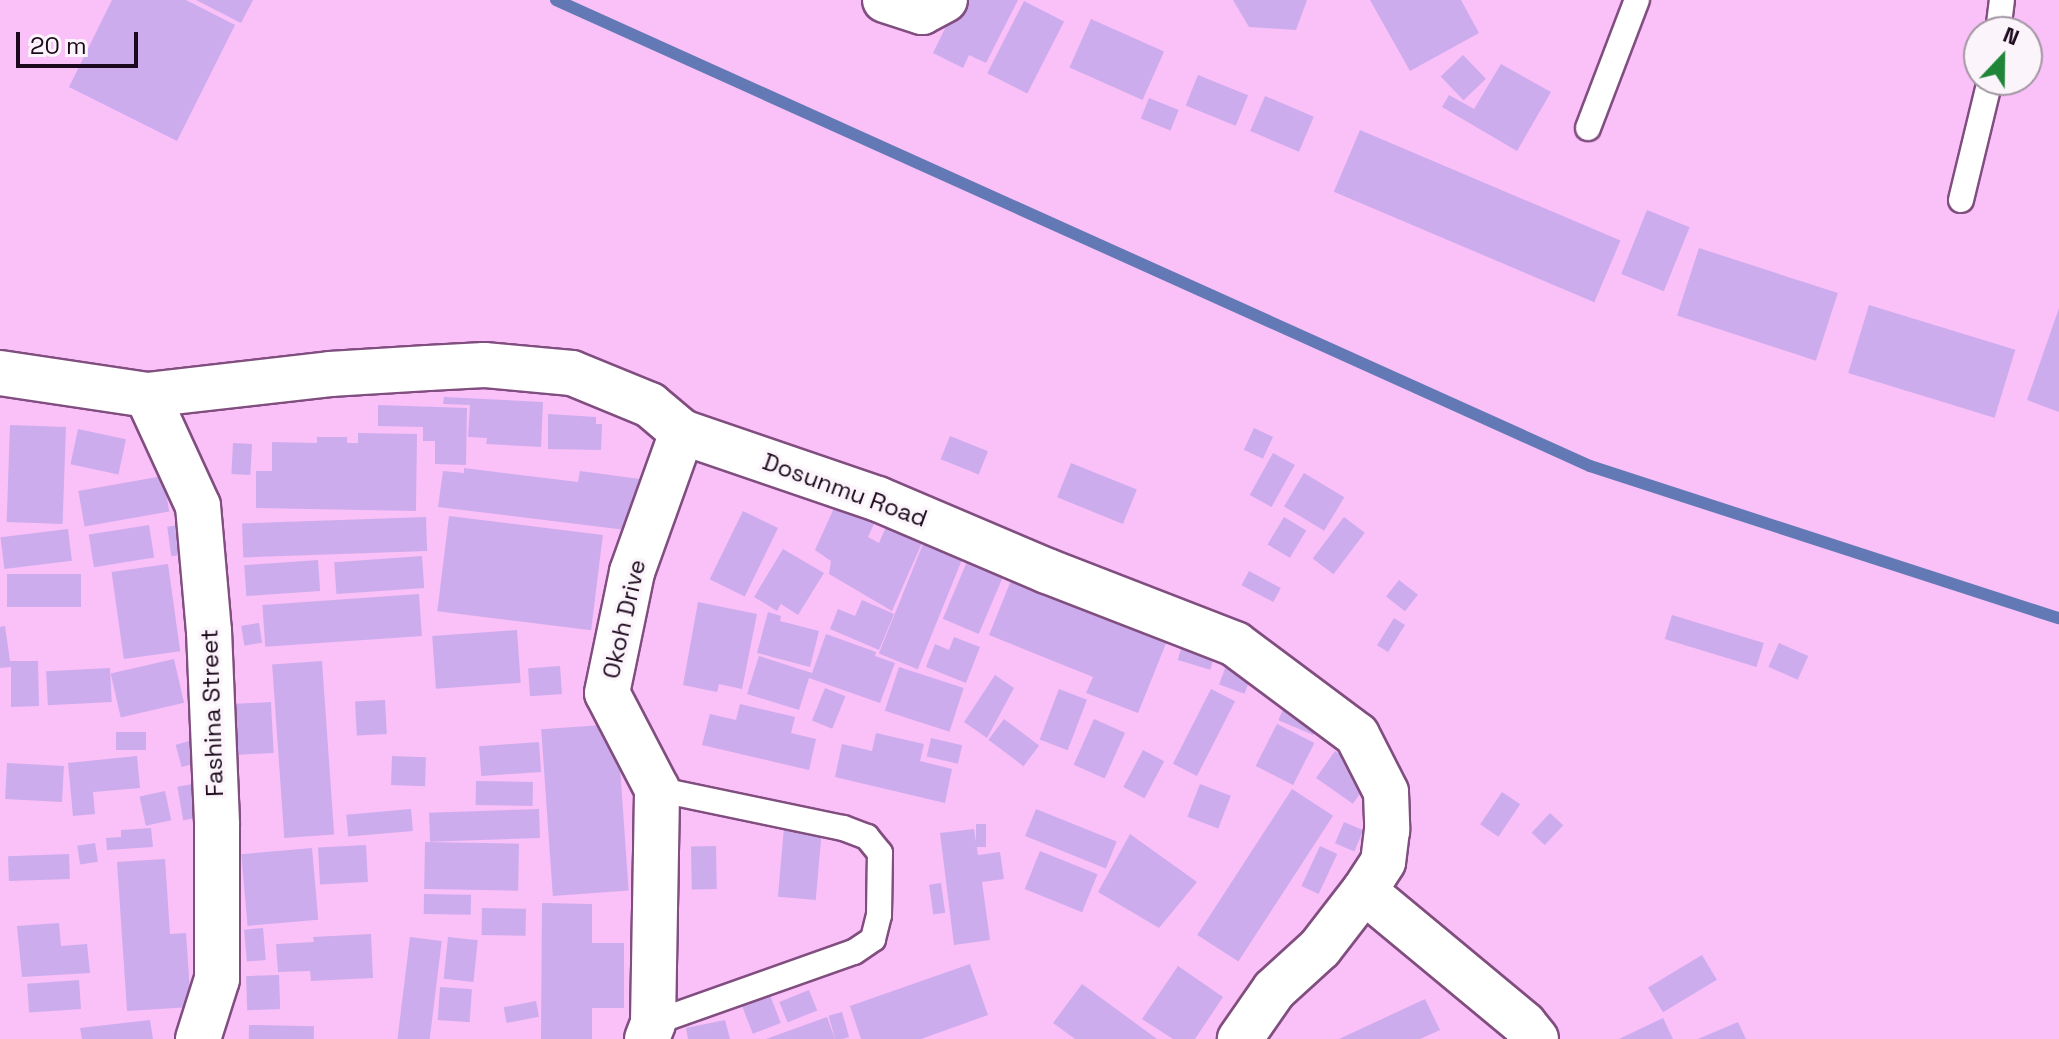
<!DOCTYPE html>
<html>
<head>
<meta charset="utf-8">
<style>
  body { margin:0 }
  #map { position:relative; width:2059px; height:1039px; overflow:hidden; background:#fac0f8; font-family:"Space Grotesk",sans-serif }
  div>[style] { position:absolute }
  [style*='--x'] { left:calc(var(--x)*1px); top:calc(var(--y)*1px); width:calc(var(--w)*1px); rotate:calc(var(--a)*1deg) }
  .stream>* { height:12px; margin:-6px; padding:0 6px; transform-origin:6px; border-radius:6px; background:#6279b5 }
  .building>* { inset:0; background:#cdaced; transform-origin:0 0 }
  .roads { filter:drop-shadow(2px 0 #804e7f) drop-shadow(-2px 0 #804e7f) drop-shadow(0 2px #804e7f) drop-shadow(0 -2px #804e7f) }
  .lane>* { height:24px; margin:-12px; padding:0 12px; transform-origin:12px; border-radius:12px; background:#fff }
  .street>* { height:44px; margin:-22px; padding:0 22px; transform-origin:22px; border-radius:22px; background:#fff }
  span { translate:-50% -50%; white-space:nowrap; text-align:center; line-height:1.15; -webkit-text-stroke:7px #fbf5fb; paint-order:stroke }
  .street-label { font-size:24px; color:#1c081c }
  .north { position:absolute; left:1963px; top:16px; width:80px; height:80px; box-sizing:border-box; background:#fbf5fb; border:2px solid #a296a2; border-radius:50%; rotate:22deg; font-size:22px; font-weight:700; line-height:32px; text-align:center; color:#1c081c }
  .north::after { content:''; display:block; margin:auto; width:28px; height:36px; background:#208539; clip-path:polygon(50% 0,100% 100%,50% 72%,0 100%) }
  .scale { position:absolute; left:16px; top:32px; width:122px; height:36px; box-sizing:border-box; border:4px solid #1c081c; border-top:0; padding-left:10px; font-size:24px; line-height:28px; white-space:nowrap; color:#1c081c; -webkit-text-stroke:6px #fbf5fb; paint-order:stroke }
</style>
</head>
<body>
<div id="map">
  <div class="stream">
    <i style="--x:556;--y:0;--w:1134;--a:24.26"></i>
    <i style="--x:1590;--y:466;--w:493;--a:18"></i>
  </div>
  <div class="building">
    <i style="clip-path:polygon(112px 0,186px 0,235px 25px,177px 141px,69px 87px)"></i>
    <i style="clip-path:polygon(196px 0,253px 0,241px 23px)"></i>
    <i style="clip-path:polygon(959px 0,1018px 0,986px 63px,969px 55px,963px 68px,933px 53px)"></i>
    <i style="clip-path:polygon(1233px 0,1307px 0,1296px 30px,1249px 27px)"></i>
    <i style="clip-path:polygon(1370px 0,1461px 0,1479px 33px,1410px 71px)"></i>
    <i style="left:1024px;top:1px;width:45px;height:81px;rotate:27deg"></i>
    <i style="left:1091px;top:19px;width:80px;height:53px;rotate:24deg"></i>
    <i style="left:1463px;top:55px;width:33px;height:31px;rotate:46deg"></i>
    <i style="clip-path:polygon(1501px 64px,1551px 92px,1517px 151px,1442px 107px,1449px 95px,1474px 109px)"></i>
    <i style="left:1198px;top:75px;width:54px;height:33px;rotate:22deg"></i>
    <i style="left:1265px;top:96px;width:53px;height:38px;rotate:23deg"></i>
    <i style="left:1149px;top:98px;width:32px;height:22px;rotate:22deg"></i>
    <i style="left:1360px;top:130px;width:283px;height:67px;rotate:23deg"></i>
    <i style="left:1647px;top:210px;width:46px;height:69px;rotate:22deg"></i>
    <i style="left:1699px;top:248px;width:146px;height:71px;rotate:18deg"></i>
    <i style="left:1869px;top:305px;width:153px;height:71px;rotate:17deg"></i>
    <i style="clip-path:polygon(2059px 308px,2059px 412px,2027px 400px)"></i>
    <i style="clip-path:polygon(444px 397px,543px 402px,541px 447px,486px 444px,487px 438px,468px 437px,470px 405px,443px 404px)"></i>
    <i style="clip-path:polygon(378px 405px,467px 408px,466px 465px,435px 464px,435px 441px,423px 441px,423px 427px,378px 426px)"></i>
    <i style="clip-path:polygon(548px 414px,596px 417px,596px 424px,602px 424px,601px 450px,548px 449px)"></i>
    <i style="left:10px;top:425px;width:56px;height:97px;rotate:2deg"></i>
    <i style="left:1254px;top:428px;width:21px;height:24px;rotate:25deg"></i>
    <i style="left:78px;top:429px;width:49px;height:36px;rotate:12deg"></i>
    <i style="clip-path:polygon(358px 433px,417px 434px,416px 511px,256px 508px,256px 471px,272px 471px,272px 442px,317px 443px,317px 437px,347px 437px,347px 443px,358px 443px)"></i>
    <i style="left:950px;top:436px;width:41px;height:25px;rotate:22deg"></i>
    <i style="left:233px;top:443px;width:19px;height:31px;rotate:3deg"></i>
    <i style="left:1273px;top:453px;width:25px;height:48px;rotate:29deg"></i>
    <i style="left:1071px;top:463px;width:71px;height:37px;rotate:22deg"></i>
    <i style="clip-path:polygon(464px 468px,578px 482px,580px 471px,640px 479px,634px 531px,438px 507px,443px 471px,464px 473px)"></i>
    <i style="left:1304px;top:473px;width:47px;height:39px;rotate:31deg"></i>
    <i style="left:163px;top:476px;width:36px;height:86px;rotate:80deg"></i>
    <i style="clip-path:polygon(839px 497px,878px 515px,868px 537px,879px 543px,889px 520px,925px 536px,892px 611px,829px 574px,831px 561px,815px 550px)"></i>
    <i style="left:743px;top:511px;width:39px;height:76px;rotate:26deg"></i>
    <i style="left:449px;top:516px;width:155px;height:96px;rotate:7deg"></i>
    <i style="left:426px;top:517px;width:34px;height:184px;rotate:88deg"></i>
    <i style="left:1284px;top:517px;width:26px;height:32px;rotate:31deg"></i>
    <i style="left:1344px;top:517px;width:26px;height:52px;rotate:37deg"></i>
    <i style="left:186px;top:524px;width:30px;height:19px;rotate:82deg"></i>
    <i style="left:149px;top:525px;width:33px;height:61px;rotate:81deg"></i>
    <i style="left:68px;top:529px;width:32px;height:68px;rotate:83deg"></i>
    <i style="left:923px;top:544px;width:42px;height:118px;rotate:22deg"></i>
    <i style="clip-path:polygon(783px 549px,824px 573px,798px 615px,781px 604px,777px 611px,754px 597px)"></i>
    <i style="left:422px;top:556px;width:32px;height:88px;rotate:86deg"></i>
    <i style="left:969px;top:557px;width:39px;height:67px;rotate:23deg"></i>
    <i style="left:318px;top:560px;width:31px;height:74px;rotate:86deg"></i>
    <i style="left:168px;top:564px;width:88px;height:57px;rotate:82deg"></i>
    <i style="left:1249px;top:571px;width:36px;height:16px;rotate:28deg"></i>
    <i style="clip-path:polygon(1014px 573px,1169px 636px,1138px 713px,1086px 693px,1093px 677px,989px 635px)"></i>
    <i style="left:81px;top:574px;width:33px;height:74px;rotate:90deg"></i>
    <i style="left:1399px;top:580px;width:24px;height:21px;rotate:38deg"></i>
    <i style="left:419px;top:594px;width:42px;height:157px;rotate:86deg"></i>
    <i style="clip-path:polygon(862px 600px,894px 614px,879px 650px,830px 629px,838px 609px,855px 616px)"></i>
    <i style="clip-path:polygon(698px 602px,757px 614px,742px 689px,719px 684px,717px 692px,683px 685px)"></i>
    <i style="clip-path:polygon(768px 612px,781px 616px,780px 621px,819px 631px,810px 667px,757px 653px)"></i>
    <i style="left:1672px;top:615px;width:96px;height:25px;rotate:17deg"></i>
    <i style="left:1394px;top:618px;width:13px;height:32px;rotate:32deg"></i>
    <i style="left:259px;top:623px;width:20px;height:18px;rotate:81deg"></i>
    <i style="clip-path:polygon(5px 626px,10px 661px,38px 661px,39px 706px,11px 707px,11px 667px,0 668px,0 627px)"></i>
    <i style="left:517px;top:630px;width:53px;height:85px;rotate:86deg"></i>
    <i style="clip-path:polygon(826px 634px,876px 652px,875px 656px,895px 663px,880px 703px,809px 678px,799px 710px,747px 694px,759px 656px,812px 673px)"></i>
    <i style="left:1185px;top:636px;width:34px;height:25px;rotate:17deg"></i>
    <i style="clip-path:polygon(954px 637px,980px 647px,966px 683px,926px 667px,935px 644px,949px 650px)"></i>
    <i style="left:1779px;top:643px;width:32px;height:26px;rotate:24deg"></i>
    <i style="left:174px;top:659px;width:45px;height:65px;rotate:77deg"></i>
    <i style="left:322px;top:661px;width:174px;height:50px;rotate:86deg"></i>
    <i style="left:1227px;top:663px;width:27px;height:23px;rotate:20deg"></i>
    <i style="left:560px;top:666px;width:28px;height:32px;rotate:86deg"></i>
    <i style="left:899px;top:667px;width:68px;height:46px;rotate:18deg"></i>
    <i style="left:110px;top:668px;width:34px;height:64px;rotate:87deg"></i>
    <i style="clip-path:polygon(995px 675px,1014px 688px,987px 738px,964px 722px)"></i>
    <i style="left:825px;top:688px;width:22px;height:35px;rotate:22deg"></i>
    <i style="left:1059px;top:689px;width:30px;height:54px;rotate:21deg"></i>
    <i style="left:1211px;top:689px;width:27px;height:84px;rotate:27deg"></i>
    <i style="left:385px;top:700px;width:34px;height:30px;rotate:87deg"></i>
    <i style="left:1287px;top:700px;width:38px;height:22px;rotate:23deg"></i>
    <i style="left:271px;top:702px;width:51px;height:45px;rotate:87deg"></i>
    <i style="clip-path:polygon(740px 704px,795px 717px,791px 733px,816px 739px,809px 770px,702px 745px,710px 714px,736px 720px)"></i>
    <i style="left:1004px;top:719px;width:44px;height:26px;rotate:37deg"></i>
    <i style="left:1094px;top:719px;width:34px;height:50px;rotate:24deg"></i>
    <i style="left:617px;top:724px;width:167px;height:76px;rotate:86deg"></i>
    <i style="left:1277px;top:724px;width:42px;height:47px;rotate:27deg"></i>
    <i style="left:146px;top:732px;width:18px;height:30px;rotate:90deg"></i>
    <i style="clip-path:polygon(876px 733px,924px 744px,920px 761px,952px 769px,945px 803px,835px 777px,842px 744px,872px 751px)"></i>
    <i style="left:931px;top:738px;width:32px;height:19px;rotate:13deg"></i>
    <i style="left:193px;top:740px;width:23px;height:18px;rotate:75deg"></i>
    <i style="left:539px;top:742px;width:30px;height:60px;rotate:86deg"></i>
    <i style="left:1143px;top:750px;width:24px;height:42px;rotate:28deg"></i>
    <i style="left:1335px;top:751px;width:45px;height:33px;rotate:35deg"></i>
    <i style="clip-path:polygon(137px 756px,140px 788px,93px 792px,95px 814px,73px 816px,68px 763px)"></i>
    <i style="left:392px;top:756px;width:34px;height:29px;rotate:2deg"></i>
    <i style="left:7px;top:763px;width:57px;height:36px;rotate:3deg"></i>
    <i style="left:476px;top:781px;width:57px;height:24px;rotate:1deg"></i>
    <i style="left:198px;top:783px;width:34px;height:21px;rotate:80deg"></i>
    <i style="left:1200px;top:784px;width:33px;height:35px;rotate:21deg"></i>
    <i style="left:1292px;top:789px;width:49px;height:174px;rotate:33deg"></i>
    <i style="left:165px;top:791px;width:30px;height:26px;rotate:78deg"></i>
    <i style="left:1502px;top:792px;width:22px;height:39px;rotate:34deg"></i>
    <i style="left:411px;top:809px;width:22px;height:65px;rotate:85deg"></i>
    <i style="left:539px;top:809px;width:29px;height:110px;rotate:88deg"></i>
    <i style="left:1036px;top:809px;width:87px;height:29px;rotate:22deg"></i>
    <i style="left:1550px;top:813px;width:18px;height:27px;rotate:43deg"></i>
    <i style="left:1344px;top:822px;width:21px;height:23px;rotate:23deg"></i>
    <i style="left:976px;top:824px;width:10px;height:23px"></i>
    <i style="left:784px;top:827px;width:38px;height:70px;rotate:5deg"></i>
    <i style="clip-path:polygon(151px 828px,153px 847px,107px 850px,106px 838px,121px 837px,121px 830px)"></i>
    <i style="clip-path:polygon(974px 829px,978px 855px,1000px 852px,1004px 879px,982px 882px,990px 940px,954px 945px,940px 833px)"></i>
    <i style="clip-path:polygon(1130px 834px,1197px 882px,1159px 928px,1098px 892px)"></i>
    <i style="left:425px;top:842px;width:94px;height:47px;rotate:1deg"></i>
    <i style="left:95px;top:843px;width:19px;height:18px;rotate:81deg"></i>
    <i style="left:366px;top:845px;width:37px;height:48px;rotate:87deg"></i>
    <i style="left:716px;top:846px;width:43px;height:25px;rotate:89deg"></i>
    <i style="left:1320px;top:846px;width:19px;height:44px;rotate:25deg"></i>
    <i style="left:312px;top:848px;width:72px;height:71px;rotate:85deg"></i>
    <i style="left:1040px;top:851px;width:62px;height:41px;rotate:22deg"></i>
    <i style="left:69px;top:854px;width:25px;height:61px;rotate:88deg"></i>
    <i style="clip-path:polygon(165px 859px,170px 934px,186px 933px,191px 1007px,127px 1011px,117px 862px)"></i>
    <i style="left:941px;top:883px;width:30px;height:12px;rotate:82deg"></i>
    <i style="left:424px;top:894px;width:47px;height:20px;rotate:1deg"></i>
    <i style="clip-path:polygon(542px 903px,592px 904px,592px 943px,624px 943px,624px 1008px,592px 1008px,592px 1039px,541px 1039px)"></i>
    <i style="left:482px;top:908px;width:44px;height:27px;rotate:1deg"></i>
    <i style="clip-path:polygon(59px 923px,61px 946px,87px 944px,90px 973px,22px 977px,17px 926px)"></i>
    <i style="left:263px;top:928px;width:32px;height:19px;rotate:85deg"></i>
    <i style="clip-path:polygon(371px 934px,373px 978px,311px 981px,310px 971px,278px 972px,276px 944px,314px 942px,313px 937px)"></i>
    <i style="left:410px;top:937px;width:32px;height:103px;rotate:7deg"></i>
    <i style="left:448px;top:937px;width:30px;height:42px;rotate:6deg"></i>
    <i style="left:1702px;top:955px;width:29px;height:63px;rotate:59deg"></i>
    <i style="clip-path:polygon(970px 964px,988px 1015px,921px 1039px,861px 1039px,850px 1006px)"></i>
    <i style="clip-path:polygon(1178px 966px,1223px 997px,1195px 1039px,1173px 1039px,1142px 1019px)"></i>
    <i style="left:279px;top:975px;width:34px;height:33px;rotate:88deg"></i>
    <i style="left:79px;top:980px;width:29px;height:52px;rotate:86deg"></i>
    <i style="clip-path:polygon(1082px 984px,1157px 1039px,1075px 1039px,1053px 1023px)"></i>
    <i style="left:440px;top:987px;width:32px;height:33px;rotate:4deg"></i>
    <i style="left:809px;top:990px;width:22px;height:32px;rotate:68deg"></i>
    <i style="left:770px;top:995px;width:30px;height:30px;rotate:69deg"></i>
    <i style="clip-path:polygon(1425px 999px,1440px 1030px,1420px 1039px,1339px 1039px)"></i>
    <i style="left:536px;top:1001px;width:16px;height:33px;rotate:79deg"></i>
    <i style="left:842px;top:1012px;width:26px;height:14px;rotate:74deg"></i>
    <i style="clip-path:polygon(827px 1017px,835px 1039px,766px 1039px)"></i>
    <i style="clip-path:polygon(1663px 1018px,1673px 1039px,1619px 1039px)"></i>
    <i style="clip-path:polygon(150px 1020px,153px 1039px,82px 1039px,80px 1028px)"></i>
    <i style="clip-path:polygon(725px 1020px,730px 1039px,688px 1039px,686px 1028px)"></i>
    <i style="clip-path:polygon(1738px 1022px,1746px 1039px,1698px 1039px)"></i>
    <i style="left:249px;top:1025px;width:65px;height:14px;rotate:1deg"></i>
  </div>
  <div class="roads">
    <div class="lane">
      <i style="--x:1998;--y:32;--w:32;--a:-83"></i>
      <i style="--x:1588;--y:128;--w:137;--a:-69.1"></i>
      <i style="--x:1961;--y:200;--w:123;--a:-76.4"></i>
      <i style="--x:653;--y:1023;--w:213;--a:-19.5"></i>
      <i style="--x:854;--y:952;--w:23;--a:-34"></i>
      <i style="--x:873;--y:939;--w:25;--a:-76"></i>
      <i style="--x:879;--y:915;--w:62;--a:-89.1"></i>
      <i style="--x:880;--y:853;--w:21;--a:-129"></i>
      <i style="--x:867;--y:837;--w:26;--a:-159"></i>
      <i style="--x:843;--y:828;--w:190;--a:-168.2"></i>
    </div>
    <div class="street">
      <i style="--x:885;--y:0;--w:39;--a:18"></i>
      <i style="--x:922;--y:12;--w:26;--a:-28"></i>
      <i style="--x:0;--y:373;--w:149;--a:8.5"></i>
      <i style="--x:147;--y:395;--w:184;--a:-6.5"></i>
      <i style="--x:330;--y:374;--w:98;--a:-3.5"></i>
      <i style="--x:428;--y:368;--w:56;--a:-3.1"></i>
      <i style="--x:484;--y:365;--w:88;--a:5.2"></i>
      <i style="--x:572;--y:373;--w:84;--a:22.3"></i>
      <i style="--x:650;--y:405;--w:42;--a:40.2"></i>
      <i style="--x:682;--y:432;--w:207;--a:18.9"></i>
      <i style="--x:878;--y:499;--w:184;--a:23.1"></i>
      <i style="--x:1047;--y:571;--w:202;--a:21.2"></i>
      <i style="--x:1235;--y:644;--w:152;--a:36.7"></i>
      <i style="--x:1357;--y:735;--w:64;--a:63"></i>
      <i style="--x:1386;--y:792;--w:38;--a:88"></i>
      <i style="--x:1387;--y:830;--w:32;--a:97"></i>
      <i style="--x:1383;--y:862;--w:35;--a:123"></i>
      <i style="--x:1364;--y:891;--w:72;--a:127.7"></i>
      <i style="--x:1320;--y:948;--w:62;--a:137.6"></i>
      <i style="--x:1274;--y:990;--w:60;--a:124.8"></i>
      <i style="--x:147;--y:395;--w:122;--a:65.3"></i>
      <i style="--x:198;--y:506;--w:125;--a:85"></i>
      <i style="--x:209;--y:631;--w:194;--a:87.6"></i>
      <i style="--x:217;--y:825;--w:154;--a:90"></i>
      <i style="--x:217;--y:979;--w:63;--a:107.6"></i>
      <i style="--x:1364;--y:891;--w:208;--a:39.7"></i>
      <i style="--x:1524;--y:1024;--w:19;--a:51"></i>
      <i style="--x:647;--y:1039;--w:17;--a:-69"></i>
      <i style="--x:653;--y:1023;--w:234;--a:-89"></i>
      <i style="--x:657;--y:789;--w:108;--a:-117.5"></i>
      <i style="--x:607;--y:693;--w:124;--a:-78.3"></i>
      <i style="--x:632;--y:572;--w:149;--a:-70.3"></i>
    </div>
  </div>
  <div class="street-label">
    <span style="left:845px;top:490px;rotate:20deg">Dosunmu Road</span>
    <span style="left:624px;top:619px;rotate:-77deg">Okoh Drive</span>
    <span style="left:212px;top:713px;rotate:-92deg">Fashina Street</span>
  </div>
  <div class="north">N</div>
  <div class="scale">20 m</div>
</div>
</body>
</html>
